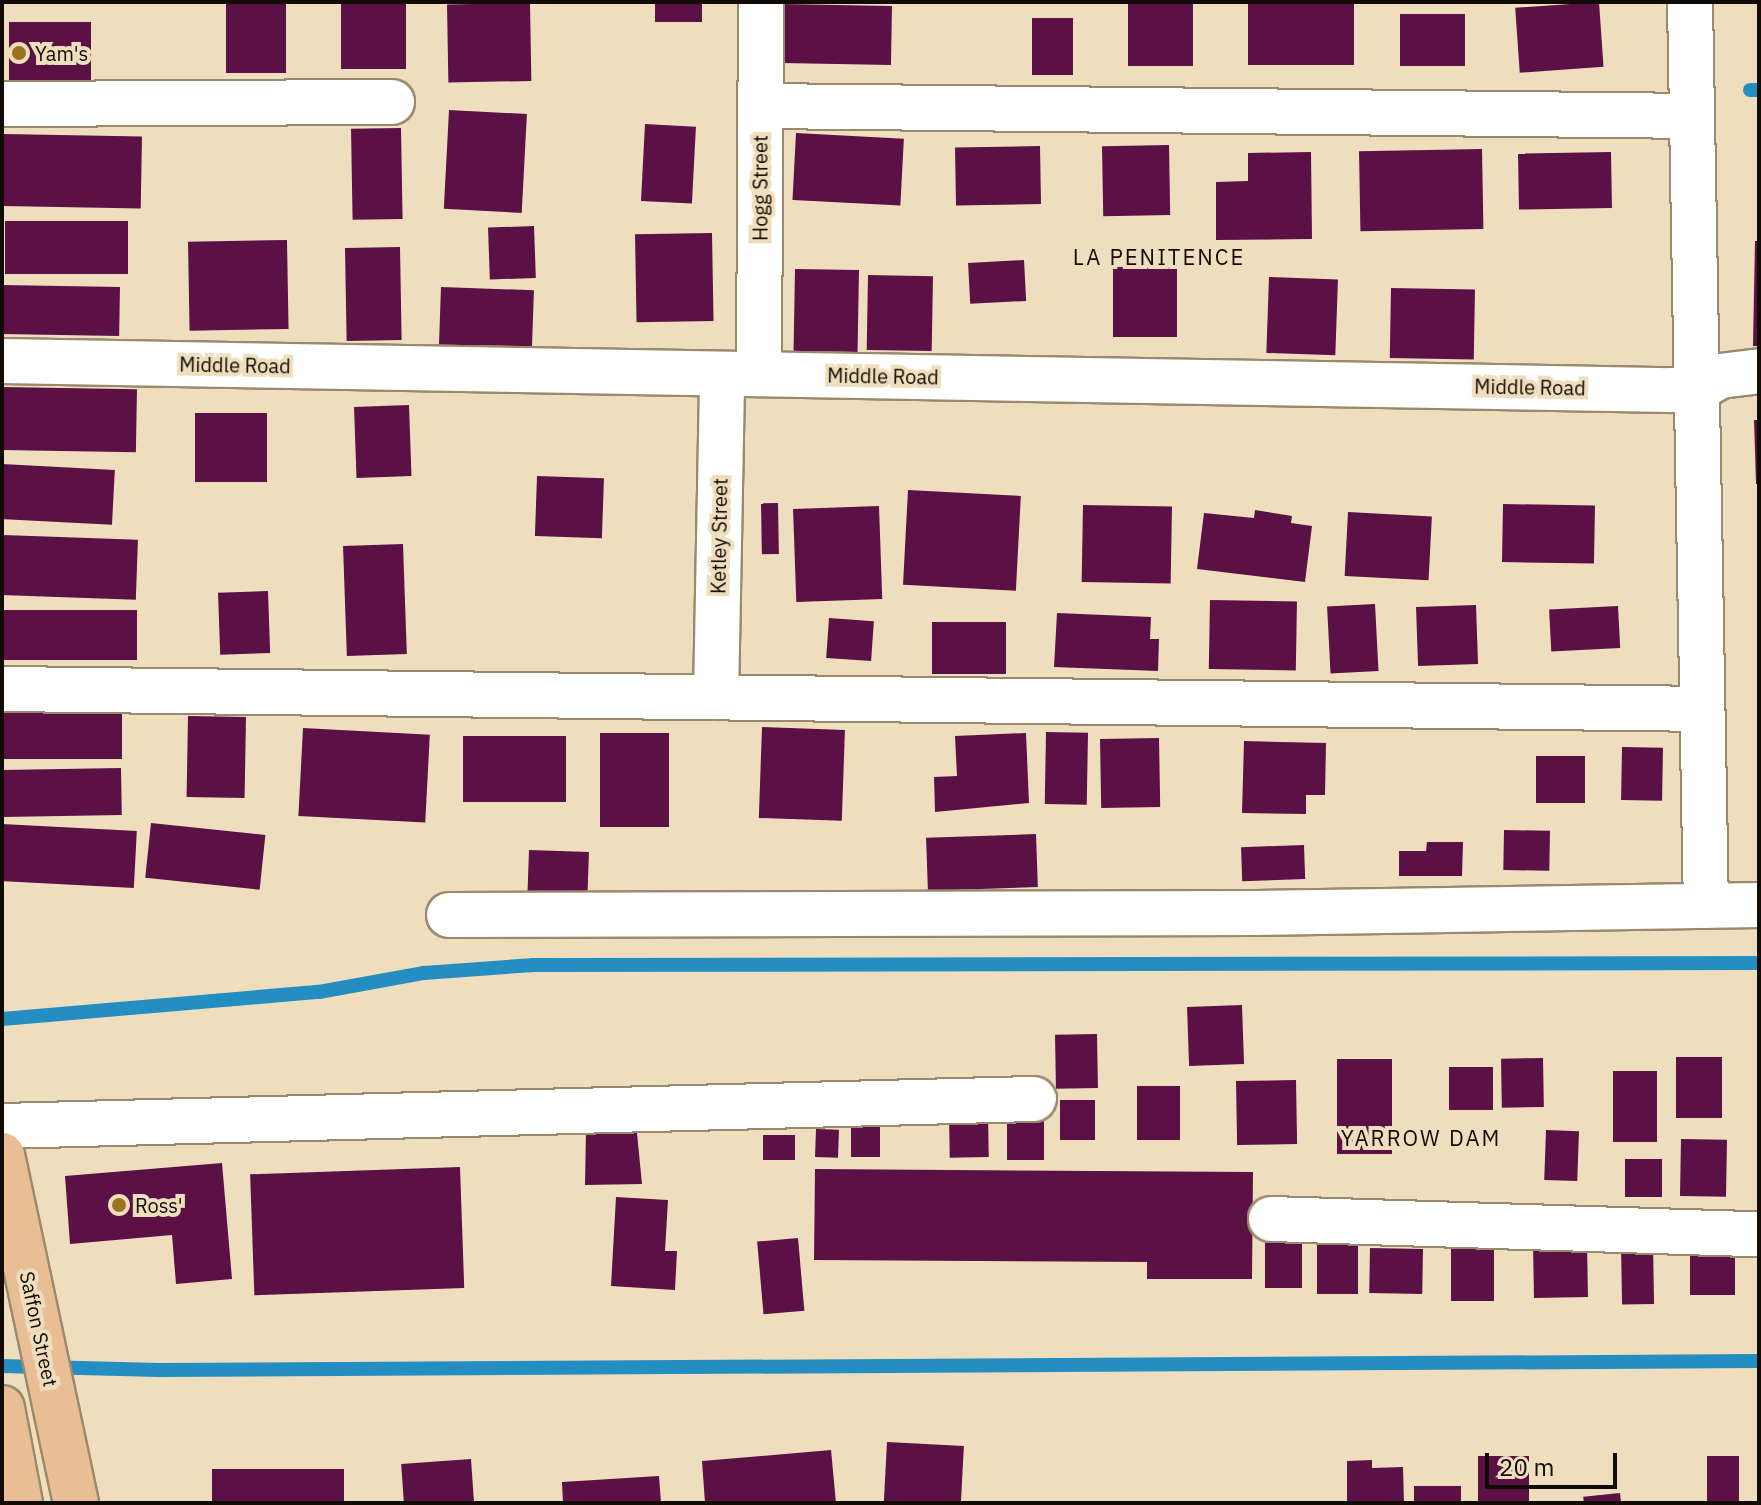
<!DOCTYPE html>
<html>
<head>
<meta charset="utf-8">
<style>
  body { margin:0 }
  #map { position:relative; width:1761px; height:1505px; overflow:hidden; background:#efdebe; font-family:"IBM Plex Sans",sans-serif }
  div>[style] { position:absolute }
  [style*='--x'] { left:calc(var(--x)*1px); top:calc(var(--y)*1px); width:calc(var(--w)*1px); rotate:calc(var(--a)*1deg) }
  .stream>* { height:14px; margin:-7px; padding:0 7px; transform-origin:7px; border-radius:7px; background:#248ec3 }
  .building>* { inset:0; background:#5b1146; transform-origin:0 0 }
  .roads { filter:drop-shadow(2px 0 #9a8a6d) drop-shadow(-2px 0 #9a8a6d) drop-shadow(0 2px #9a8a6d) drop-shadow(0 -2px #9a8a6d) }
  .minor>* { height:44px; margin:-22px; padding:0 22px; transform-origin:22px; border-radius:22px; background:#fff }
  .major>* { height:44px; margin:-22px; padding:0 22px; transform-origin:22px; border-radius:22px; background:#e9be95 }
  .dots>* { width:22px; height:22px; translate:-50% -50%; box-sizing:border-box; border:4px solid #efdebe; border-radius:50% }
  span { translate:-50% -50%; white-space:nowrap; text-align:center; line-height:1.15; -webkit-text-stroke:8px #efdebe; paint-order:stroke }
  .poi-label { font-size:20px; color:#110b03 }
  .left { translate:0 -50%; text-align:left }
  .street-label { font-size:20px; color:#110b03 }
  .neighbourhood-label { font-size:22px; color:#110b03; letter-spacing:2px }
  .frame { position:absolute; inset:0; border:4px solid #110b03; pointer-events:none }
  .scale { position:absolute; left:1485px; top:1453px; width:132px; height:36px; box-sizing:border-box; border:4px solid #110b03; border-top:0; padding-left:10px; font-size:24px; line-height:28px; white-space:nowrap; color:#110b03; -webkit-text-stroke:6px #efdebe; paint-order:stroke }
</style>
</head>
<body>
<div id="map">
  <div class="stream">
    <i style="--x:1750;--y:90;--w:9;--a:0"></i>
    <i style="--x:2;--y:1019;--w:318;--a:-4.9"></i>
    <i style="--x:319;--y:992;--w:107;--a:-10.3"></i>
    <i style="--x:424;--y:973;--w:110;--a:-4.2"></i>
    <i style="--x:534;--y:965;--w:1225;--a:-0.09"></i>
    <i style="--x:2;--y:1366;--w:157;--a:1.5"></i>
    <i style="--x:159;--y:1370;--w:1600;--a:-0.32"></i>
  </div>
  <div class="building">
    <i style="left:226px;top:2px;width:60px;height:71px"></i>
    <i style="left:341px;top:2px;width:65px;height:67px"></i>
    <i style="left:655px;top:2px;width:47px;height:20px"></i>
    <i style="left:1128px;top:2px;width:65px;height:64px"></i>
    <i style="left:1248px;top:2px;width:106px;height:63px"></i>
    <i style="left:1599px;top:2px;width:65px;height:84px;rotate:86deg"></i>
    <i style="left:530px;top:3px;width:78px;height:83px;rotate:89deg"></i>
    <i style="left:783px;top:4px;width:109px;height:59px;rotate:1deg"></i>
    <i style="left:1465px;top:14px;width:52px;height:65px;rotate:90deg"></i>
    <i style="left:1032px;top:18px;width:41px;height:57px"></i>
    <i style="left:9px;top:22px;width:82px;height:59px"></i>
    <i style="left:449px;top:110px;width:78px;height:99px;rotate:3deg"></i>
    <i style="left:645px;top:124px;width:51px;height:77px;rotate:3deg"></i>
    <i style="left:401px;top:128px;width:91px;height:50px;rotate:89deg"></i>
    <i style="left:796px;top:133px;width:108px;height:67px;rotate:3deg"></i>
    <i style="left:4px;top:134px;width:138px;height:72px;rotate:1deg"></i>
    <i style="left:1169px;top:145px;width:70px;height:67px;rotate:89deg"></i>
    <i style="left:1040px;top:146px;width:58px;height:85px;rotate:89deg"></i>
    <i style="left:1482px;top:149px;width:80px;height:123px;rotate:89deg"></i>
    <i style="clip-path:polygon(1311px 152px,1312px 239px,1216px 240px,1216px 182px,1248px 181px,1248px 153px)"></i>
    <i style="left:1611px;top:152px;width:56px;height:93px;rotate:89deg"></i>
    <i style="left:5px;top:221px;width:123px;height:53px"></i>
    <i style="left:534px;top:226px;width:52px;height:46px;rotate:88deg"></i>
    <i style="left:712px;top:233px;width:88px;height:77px;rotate:89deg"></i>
    <i style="left:287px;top:240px;width:89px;height:99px;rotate:89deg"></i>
    <i style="clip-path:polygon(1755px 241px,1759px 241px,1759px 346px,1753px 346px)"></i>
    <i style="left:400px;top:247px;width:93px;height:55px;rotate:89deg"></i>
    <i style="left:1024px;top:260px;width:41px;height:56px;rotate:87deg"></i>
    <i style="left:1113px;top:267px;width:64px;height:70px"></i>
    <i style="left:795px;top:269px;width:64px;height:83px;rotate:1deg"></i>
    <i style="left:868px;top:275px;width:65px;height:75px;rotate:1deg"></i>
    <i style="left:1269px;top:277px;width:69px;height:76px;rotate:2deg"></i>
    <i style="left:2px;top:285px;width:118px;height:49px;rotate:1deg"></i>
    <i style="left:441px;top:287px;width:93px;height:59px;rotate:2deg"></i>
    <i style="left:1391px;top:288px;width:84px;height:70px;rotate:1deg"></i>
    <i style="left:2px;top:387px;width:135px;height:63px;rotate:1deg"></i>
    <i style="left:409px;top:405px;width:71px;height:55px;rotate:88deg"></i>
    <i style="left:195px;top:413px;width:72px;height:69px"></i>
    <i style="clip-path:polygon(1754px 420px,1759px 420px,1759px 484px,1756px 484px)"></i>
    <i style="left:2px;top:464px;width:113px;height:55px;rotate:3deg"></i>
    <i style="left:537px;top:476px;width:67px;height:60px;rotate:2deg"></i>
    <i style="left:908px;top:490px;width:113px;height:95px;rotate:3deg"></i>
    <i style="left:778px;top:503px;width:51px;height:17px;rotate:89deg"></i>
    <i style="left:1503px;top:504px;width:92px;height:58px;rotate:1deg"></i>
    <i style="left:1083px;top:505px;width:89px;height:77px;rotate:1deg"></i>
    <i style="left:879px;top:506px;width:93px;height:86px;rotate:88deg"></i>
    <i style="clip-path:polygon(1255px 510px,1292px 516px,1291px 523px,1312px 526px,1305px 582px,1197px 569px,1204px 513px,1254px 518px)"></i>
    <i style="left:1348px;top:512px;width:84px;height:64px;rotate:3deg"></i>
    <i style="left:3px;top:535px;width:135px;height:60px;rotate:2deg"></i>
    <i style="left:403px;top:544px;width:110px;height:60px;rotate:88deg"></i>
    <i style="left:268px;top:591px;width:62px;height:50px;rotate:88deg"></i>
    <i style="left:1210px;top:600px;width:87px;height:69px;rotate:1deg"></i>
    <i style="left:1375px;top:604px;width:67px;height:48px;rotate:87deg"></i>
    <i style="left:1476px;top:605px;width:59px;height:60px;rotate:88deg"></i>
    <i style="left:1618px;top:606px;width:42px;height:69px;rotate:87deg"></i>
    <i style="left:137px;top:610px;width:50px;height:135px;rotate:90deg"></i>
    <i style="clip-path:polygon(1057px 613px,1151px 617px,1150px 639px,1159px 639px,1158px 671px,1054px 667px)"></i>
    <i style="left:829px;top:618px;width:45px;height:40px;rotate:4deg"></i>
    <i style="left:932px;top:622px;width:74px;height:52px"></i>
    <i style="left:2px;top:709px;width:120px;height:50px"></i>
    <i style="left:188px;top:716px;width:58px;height:81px;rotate:1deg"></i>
    <i style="left:762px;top:727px;width:83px;height:91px;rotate:2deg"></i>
    <i style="left:303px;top:728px;width:127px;height:88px;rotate:3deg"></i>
    <i style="left:1046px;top:732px;width:42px;height:72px;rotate:1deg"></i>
    <i style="left:600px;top:733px;width:69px;height:94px"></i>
    <i style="clip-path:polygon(1026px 733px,1029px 803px,935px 812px,934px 777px,957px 776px,955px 736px)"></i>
    <i style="left:566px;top:736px;width:66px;height:103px;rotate:90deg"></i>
    <i style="left:1159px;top:738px;width:69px;height:59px;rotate:89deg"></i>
    <i style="clip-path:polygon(1244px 741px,1326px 743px,1325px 795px,1306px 795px,1306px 814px,1242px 813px)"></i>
    <i style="left:1622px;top:747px;width:41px;height:53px;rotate:1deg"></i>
    <i style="left:1536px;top:756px;width:49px;height:47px"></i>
    <i style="left:121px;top:768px;width:47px;height:119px;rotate:89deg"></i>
    <i style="left:151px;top:823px;width:115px;height:55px;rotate:6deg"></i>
    <i style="left:2px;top:824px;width:135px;height:57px;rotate:3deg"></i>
    <i style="left:1504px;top:830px;width:46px;height:40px;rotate:1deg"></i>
    <i style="left:1036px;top:834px;width:53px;height:110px;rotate:88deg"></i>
    <i style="clip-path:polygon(1427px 842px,1463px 842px,1462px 876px,1399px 876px,1399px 851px,1426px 851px)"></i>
    <i style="left:1304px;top:845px;width:34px;height:63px;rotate:88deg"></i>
    <i style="left:529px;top:850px;width:60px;height:43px;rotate:2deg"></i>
    <i style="left:1242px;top:1005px;width:59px;height:55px;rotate:88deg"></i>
    <i style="left:1097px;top:1034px;width:54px;height:42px;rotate:89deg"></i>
    <i style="left:1676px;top:1057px;width:46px;height:61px"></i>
    <i style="left:1543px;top:1058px;width:49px;height:42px;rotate:89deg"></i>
    <i style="left:1392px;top:1059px;width:95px;height:55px;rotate:90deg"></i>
    <i style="left:1449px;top:1067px;width:44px;height:43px"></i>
    <i style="left:1613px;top:1071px;width:44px;height:71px"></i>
    <i style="left:1296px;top:1080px;width:64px;height:60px;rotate:89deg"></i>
    <i style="left:1137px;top:1086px;width:43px;height:54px"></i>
    <i style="left:1060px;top:1100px;width:35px;height:40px"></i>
    <i style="left:1007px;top:1112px;width:37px;height:48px"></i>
    <i style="left:988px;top:1114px;width:43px;height:39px;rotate:89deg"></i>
    <i style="left:851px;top:1116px;width:29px;height:41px"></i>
    <i style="left:816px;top:1129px;width:23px;height:28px;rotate:2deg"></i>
    <i style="clip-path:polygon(586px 1130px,637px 1133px,642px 1184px,585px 1185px)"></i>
    <i style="left:1546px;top:1130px;width:33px;height:50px;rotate:2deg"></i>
    <i style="left:763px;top:1135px;width:32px;height:25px"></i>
    <i style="left:1681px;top:1139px;width:46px;height:57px;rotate:1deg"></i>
    <i style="left:1625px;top:1159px;width:37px;height:38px"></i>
    <i style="clip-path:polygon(222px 1163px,232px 1279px,176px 1284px,172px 1235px,70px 1244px,65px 1176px)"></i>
    <i style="left:460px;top:1167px;width:121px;height:210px;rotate:88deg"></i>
    <i style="clip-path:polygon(815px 1169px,1253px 1172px,1252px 1279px,1147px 1279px,1147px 1262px,814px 1260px)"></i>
    <i style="clip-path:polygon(616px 1197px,668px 1200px,665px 1251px,677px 1251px,675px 1290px,611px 1286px)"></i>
    <i style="left:798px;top:1238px;width:73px;height:41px;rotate:85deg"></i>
    <i style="left:1265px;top:1242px;width:37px;height:46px"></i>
    <i style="left:1317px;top:1242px;width:41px;height:52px"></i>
    <i style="left:1587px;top:1242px;width:55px;height:54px;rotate:89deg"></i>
    <i style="left:1451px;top:1244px;width:43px;height:57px"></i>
    <i style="left:1653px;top:1244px;width:60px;height:32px;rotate:89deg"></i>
    <i style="left:1370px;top:1248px;width:53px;height:45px;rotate:1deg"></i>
    <i style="left:1690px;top:1252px;width:45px;height:43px"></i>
    <i style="left:887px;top:1442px;width:77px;height:61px;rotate:3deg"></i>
    <i style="clip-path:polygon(831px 1450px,836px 1503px,705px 1503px,702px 1461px)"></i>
    <i style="left:1478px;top:1456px;width:51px;height:47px"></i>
    <i style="left:1707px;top:1456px;width:32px;height:46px"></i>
    <i style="left:471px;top:1459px;width:44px;height:70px;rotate:86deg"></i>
    <i style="clip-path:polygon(1372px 1460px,1372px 1468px,1403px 1467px,1404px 1503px,1347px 1503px,1347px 1461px)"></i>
    <i style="left:212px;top:1469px;width:132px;height:34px"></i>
    <i style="clip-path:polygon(659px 1476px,661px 1503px,563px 1503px,562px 1482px)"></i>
    <i style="left:1414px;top:1486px;width:47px;height:17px"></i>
    <i style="left:1620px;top:1493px;width:10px;height:37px;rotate:84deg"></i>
  </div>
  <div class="roads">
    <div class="minor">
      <i style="--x:1690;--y:2;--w:904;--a:88.99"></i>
      <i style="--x:2;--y:104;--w:390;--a:-0.3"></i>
      <i style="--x:760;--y:106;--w:932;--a:0.61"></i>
      <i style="--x:2;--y:361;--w:1669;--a:1"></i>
      <i style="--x:1671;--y:390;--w:25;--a:0"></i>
      <i style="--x:1696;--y:390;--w:28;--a:-30"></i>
      <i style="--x:1720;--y:376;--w:39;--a:-7"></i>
      <i style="--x:759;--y:374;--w:372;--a:-89.7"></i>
      <i style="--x:2;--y:689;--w:1699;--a:0.67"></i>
      <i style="--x:716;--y:697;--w:323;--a:-88.9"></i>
      <i style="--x:449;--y:915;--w:806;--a:-0.14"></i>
      <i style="--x:1255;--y:913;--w:504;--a:-0.91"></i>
      <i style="--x:2;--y:1126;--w:1032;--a:-1.5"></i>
      <i style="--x:1271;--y:1219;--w:488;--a:1.8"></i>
    </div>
    <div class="major">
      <i style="--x:2;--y:1155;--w:356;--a:78"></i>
      <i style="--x:2;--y:1408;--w:97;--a:79.3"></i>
    </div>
  </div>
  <div class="dots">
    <i style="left:19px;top:53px;background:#9c7321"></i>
    <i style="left:119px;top:1205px;background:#9c7321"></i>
  </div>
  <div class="poi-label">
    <span class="left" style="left:35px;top:53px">Yam's</span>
    <span class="left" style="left:135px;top:1205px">Ross'</span>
  </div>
  <div class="street-label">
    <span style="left:760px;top:188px;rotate:-90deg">Hogg Street</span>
    <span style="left:235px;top:365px;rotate:1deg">Middle Road</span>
    <span style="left:883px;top:376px;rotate:1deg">Middle Road</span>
    <span style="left:1530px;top:387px;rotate:1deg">Middle Road</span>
    <span style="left:719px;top:536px;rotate:-89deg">Ketley Street</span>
    <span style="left:39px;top:1329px;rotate:78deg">Saffon Street</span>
  </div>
  <div class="neighbourhood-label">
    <span style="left:1159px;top:257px">LA PENITENCE</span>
    <span style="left:1421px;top:1138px">YARROW DAM</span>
  </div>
  <div class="frame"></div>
  <div class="scale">20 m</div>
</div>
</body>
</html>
